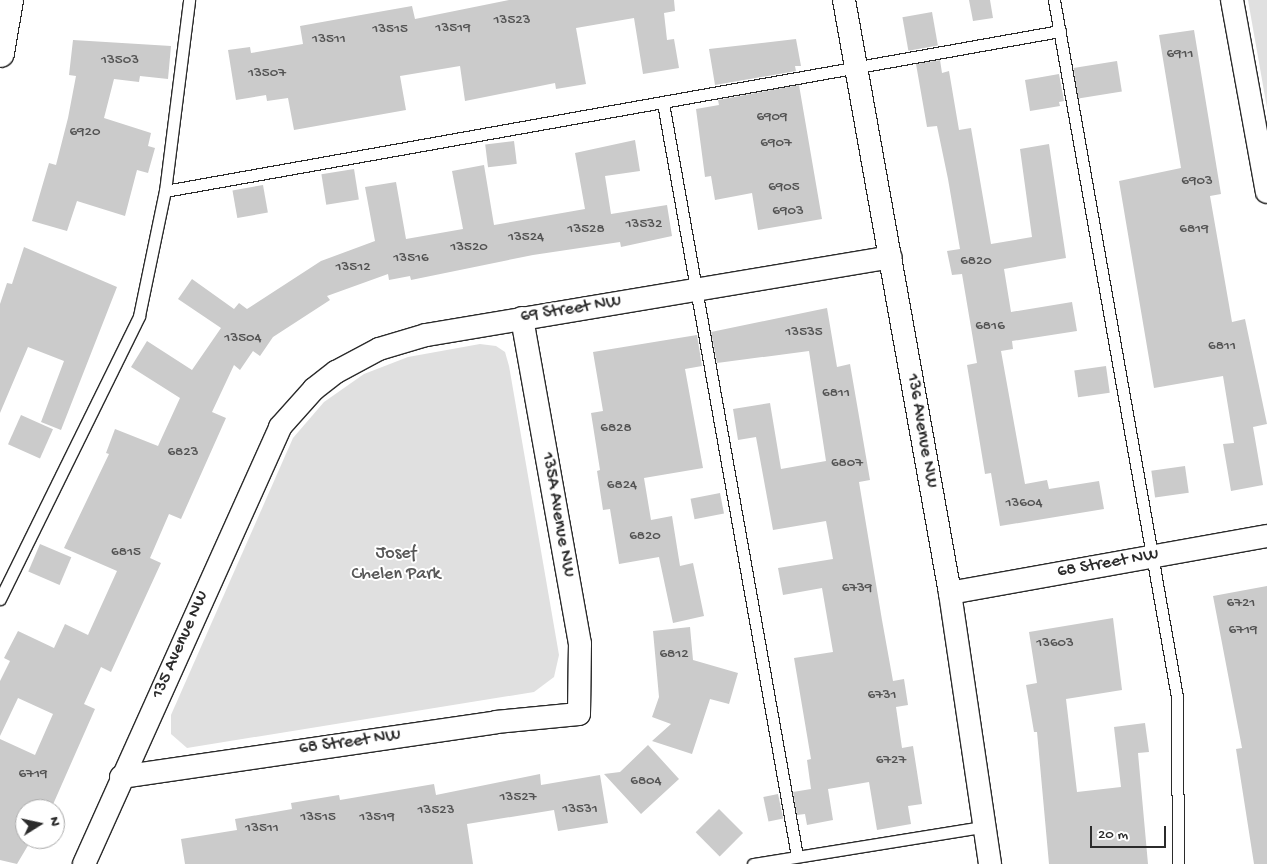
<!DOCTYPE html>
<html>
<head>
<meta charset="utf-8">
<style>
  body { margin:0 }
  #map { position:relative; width:1267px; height:864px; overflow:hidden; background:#fff; font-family:"Gochi Hand",sans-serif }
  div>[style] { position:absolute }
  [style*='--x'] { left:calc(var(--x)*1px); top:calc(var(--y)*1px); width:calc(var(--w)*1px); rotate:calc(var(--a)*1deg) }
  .green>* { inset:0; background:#e0e0e0 }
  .building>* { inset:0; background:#cbcbcb; transform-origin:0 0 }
  .roads { filter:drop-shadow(1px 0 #2b2b2b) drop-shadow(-1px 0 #2b2b2b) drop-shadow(0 1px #2b2b2b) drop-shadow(0 -1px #2b2b2b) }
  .lane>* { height:11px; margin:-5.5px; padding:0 5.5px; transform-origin:5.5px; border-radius:5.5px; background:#fff }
  .street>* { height:22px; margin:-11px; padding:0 11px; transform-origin:11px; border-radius:11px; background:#fff }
  .secondary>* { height:28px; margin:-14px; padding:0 14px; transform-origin:14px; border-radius:14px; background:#fff }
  span { translate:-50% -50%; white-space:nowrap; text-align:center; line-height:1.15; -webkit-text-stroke:4px #fff; paint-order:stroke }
  .number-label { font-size:15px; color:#535353 }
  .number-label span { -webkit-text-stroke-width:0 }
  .street-label { font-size:18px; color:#2b2b2b }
  .park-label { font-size:18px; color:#585858 }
  .north { position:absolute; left:15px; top:799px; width:50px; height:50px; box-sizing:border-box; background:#fff; border:1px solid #aaa; border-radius:50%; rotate:80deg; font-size:14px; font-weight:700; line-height:20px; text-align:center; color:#2b2b2b }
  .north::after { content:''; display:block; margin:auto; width:18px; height:22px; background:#2b2b2b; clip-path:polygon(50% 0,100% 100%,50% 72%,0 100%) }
  .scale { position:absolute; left:1090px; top:826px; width:76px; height:22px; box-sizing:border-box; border:2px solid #2b2b2b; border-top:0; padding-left:6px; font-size:15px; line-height:18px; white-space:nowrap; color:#2b2b2b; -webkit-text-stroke:4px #fff; paint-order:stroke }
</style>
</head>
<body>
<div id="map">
  <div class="green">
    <i style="clip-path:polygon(1248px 0,1267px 0,1267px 108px)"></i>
    <i style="clip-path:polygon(480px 344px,496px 346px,505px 352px,509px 366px,559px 655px,554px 677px,534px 692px,187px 748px,171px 734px,171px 715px,293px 438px,324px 402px,364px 374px,408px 357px)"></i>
  </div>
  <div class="building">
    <i style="clip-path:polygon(509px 0,674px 0,675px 11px,664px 13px,667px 40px,674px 39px,679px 68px,643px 74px,634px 18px,576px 28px,586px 84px,556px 89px,555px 83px,465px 101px,460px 66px,400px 76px,406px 110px,294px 130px,288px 98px,267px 101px,266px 95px,236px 100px,228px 50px,250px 47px,251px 53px,303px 44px,300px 26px,361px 15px,412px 6px,415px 19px)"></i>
    <i style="clip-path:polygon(969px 0,990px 0,993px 18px,973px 21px)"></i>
    <i style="left:932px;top:12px;width:34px;height:30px;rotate:80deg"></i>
    <i style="clip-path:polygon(1194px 30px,1221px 194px,1210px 196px,1232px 322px,1245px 319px,1267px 424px,1253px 427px,1263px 485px,1231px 491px,1223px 444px,1234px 443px,1223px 376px,1154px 388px,1119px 181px,1181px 168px,1159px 35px)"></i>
    <i style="clip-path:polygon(796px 39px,801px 66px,795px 66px,796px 71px,715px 85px,709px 49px)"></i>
    <i style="clip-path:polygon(73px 40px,171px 46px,168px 79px,140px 76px,139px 82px,114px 79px,104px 118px,151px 133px,148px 146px,155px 148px,148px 173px,137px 170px,125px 216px,77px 201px,67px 231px,32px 221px,49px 163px,56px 165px,68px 118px,76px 76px,69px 75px)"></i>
    <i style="clip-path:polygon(940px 60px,942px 73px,949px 71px,959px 130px,971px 128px,991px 244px,1032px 237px,1020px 149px,1049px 144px,1066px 258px,1004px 269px,1011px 312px,1072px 302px,1077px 331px,1012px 341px,1013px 349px,1001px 351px,1025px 484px,1047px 480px,1049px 489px,1099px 481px,1104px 509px,1000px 526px,991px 473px,985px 474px,967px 365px,977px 363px,962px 274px,952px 275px,947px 251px,960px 249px,948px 179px,937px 126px,927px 127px,916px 64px)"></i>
    <i style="left:1117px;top:61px;width:31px;height:44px;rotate:81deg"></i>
    <i style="clip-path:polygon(1059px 74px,1064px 101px,1059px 102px,1060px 106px,1030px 111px,1025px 80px)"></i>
    <i style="clip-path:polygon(799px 85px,822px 219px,758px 230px,752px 193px,715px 200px,711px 176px,705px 177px,696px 109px,719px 105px,718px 100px)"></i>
    <i style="clip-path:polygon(635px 140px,640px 171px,605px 176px,611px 214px,667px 205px,672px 236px,621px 247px,620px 242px,533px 255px,411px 280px,410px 276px,389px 280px,388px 274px,327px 296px,330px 300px,273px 337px,260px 356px,253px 351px,240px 370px,234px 365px,212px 412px,226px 418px,181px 519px,169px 514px,150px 558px,161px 563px,111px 672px,101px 667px,84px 704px,95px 709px,51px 809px,25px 809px,25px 839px,31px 839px,30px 842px,17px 864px,0 860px,0 739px,35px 755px,53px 714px,18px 698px,0 736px,0 681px,10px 661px,4px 658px,18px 631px,54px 648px,65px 624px,88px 635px,117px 571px,64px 548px,109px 454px,106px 453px,115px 429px,158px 446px,180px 398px,131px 367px,147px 341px,192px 370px,221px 328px,178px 299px,192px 279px,234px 309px,239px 303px,247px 309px,321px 261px,375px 241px,365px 187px,396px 182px,406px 239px,463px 229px,452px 171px,484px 165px,494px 225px,585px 209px,575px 153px)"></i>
    <i style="left:514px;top:141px;width:23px;height:29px;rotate:83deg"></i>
    <i style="left:354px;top:169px;width:31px;height:33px;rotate:81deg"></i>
    <i style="left:263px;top:185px;width:28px;height:31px;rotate:80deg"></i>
    <i style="clip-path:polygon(24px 247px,117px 287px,61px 430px,41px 422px,64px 361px,28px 347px,0 413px,0 304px,7px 283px,12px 284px)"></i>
    <i style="clip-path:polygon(827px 308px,837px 367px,850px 364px,870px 480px,859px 482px,882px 620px,893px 681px,904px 679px,908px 705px,896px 707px,902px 748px,913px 746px,922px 804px,908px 806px,911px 824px,877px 830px,869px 782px,828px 789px,833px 820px,807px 825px,805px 814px,797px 815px,793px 792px,811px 789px,807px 760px,811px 759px,794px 658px,833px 652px,822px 588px,783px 595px,778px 568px,833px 559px,826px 521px,773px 530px,756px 437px,738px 440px,733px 409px,770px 403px,781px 469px,826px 461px,809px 351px,717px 363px,711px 332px)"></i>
    <i style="clip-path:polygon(697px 335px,702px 366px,685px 369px,703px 468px,644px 478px,651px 520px,672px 516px,680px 566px,693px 563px,704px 616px,673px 623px,659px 557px,619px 564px,610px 509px,603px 510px,597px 471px,600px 470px,591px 413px,603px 411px,593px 352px)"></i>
    <i style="left:1106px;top:366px;width:27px;height:32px;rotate:82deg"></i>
    <i style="left:21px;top:415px;width:35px;height:32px;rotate:24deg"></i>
    <i style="left:1185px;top:466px;width:27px;height:34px;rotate:82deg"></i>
    <i style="left:720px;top:493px;width:21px;height:30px;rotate:79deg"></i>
    <i style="left:40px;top:544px;width:34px;height:30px;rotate:23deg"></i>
    <i style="clip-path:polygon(1267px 586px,1267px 864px,1254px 864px,1236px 749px,1242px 748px,1213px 596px)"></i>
    <i style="clip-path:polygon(1113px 618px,1122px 690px,1066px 699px,1077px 792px,1121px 787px,1114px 727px,1145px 723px,1149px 752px,1138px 753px,1148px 864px,1049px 864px,1037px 732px,1034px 732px,1026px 685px,1037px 683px,1029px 632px)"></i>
    <i style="clip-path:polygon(690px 627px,693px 660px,738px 673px,729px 704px,710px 699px,692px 754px,652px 741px,671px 724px,652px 717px,659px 697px,653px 631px)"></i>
    <i style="clip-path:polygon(648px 745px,679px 779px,641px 814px,604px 774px,620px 772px)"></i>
    <i style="clip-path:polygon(540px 774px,541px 785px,600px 775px,608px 823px,558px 831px,554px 810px,467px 824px,473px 864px,185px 864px,181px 839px,237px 830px,235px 819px,292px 809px,291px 803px,339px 795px,340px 800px,434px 784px,436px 795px)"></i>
    <i style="left:778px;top:794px;width:25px;height:15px;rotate:78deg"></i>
    <i style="left:719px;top:809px;width:34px;height:33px;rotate:45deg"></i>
  </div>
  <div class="roads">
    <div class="lane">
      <i style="--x:1054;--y:0;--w:708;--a:79.99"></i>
      <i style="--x:1177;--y:697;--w:167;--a:89.7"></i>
      <i style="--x:663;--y:103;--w:765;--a:79.91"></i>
      <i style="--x:165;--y:191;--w:909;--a:-10.14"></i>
      <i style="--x:0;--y:599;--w:315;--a:-63.8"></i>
      <i style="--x:139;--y:316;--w:128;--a:-78.3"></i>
      <i style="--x:165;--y:191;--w:193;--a:-82.8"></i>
      <i style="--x:753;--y:864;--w:238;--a:-9.2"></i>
    </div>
    <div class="street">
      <i style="--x:844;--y:0;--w:602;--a:79.87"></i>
      <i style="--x:950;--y:593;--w:274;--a:81.6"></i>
      <i style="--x:1232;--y:0;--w:195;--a:79.7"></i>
      <i style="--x:950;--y:593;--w:322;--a:-10.2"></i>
      <i style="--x:121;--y:777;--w:379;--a:-8.3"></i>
      <i style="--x:496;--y:722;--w:83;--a:-5.5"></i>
      <i style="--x:579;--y:714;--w:70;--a:-89.2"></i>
      <i style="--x:580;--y:644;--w:331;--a:-100.1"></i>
      <i style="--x:84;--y:864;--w:479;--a:-65.8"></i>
      <i style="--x:280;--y:427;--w:51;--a:-48.2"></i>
      <i style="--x:314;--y:389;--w:28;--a:-38"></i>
      <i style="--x:336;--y:372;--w:49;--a:-28.1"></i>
      <i style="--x:379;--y:349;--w:49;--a:-16.6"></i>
      <i style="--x:426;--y:335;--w:471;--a:-9.5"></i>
    </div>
    <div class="secondary">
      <i style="--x:0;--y:53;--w:54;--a:-80.4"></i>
    </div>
  </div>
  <div class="number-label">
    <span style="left:512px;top:21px">13523</span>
    <span style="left:453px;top:29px">13519</span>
    <span style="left:390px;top:30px">13515</span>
    <span style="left:329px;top:40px">13511</span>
    <span style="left:1180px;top:55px">6911</span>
    <span style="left:120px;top:61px">13503</span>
    <span style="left:267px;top:74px">13507</span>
    <span style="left:772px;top:118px">6909</span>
    <span style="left:85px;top:133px">6920</span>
    <span style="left:776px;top:144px">6907</span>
    <span style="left:1197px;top:182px">6903</span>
    <span style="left:784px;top:188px">6905</span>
    <span style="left:788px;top:212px">6903</span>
    <span style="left:644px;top:225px">13532</span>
    <span style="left:586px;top:230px">13528</span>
    <span style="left:1194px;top:230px">6819</span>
    <span style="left:526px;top:238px">13524</span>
    <span style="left:469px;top:248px">13520</span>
    <span style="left:411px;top:259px">13516</span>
    <span style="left:976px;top:262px">6820</span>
    <span style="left:353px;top:268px">13512</span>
    <span style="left:990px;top:327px">6816</span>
    <span style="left:804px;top:333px">13535</span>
    <span style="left:243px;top:339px">13504</span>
    <span style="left:1222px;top:347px">6811</span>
    <span style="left:836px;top:394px">6811</span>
    <span style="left:616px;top:429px">6828</span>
    <span style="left:183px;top:453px">6823</span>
    <span style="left:847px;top:464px">6807</span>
    <span style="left:622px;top:486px">6824</span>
    <span style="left:1024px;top:504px">13604</span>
    <span style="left:645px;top:537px">6820</span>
    <span style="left:126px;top:553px">6815</span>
    <span style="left:857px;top:589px">6739</span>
    <span style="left:1241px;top:604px">6721</span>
    <span style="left:1243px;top:631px">6719</span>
    <span style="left:1055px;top:644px">13603</span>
    <span style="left:674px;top:655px">6812</span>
    <span style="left:882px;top:696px">6731</span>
    <span style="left:891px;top:761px">6727</span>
    <span style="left:33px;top:775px">6719</span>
    <span style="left:646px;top:782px">6804</span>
    <span style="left:518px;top:798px">13527</span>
    <span style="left:580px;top:810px">13531</span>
    <span style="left:436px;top:811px">13523</span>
    <span style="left:318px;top:818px">13515</span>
    <span style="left:377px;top:818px">13519</span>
    <span style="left:262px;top:829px">13511</span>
  </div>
  <div class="street-label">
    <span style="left:571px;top:310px;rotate:-9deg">69 Street NW</span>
    <span style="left:921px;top:431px;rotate:80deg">136 Avenue NW</span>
    <span style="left:557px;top:515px;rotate:80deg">135A Avenue NW</span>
    <span style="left:1108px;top:564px;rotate:-10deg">68 Street NW</span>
    <span style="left:181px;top:645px;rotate:-66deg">135 Avenue NW</span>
    <span style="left:350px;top:743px;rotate:-8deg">68 Street NW</span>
  </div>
  <div class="park-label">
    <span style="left:396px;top:565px">Josef<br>Chelen Park</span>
  </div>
  <div class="north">N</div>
  <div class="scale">20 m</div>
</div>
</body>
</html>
